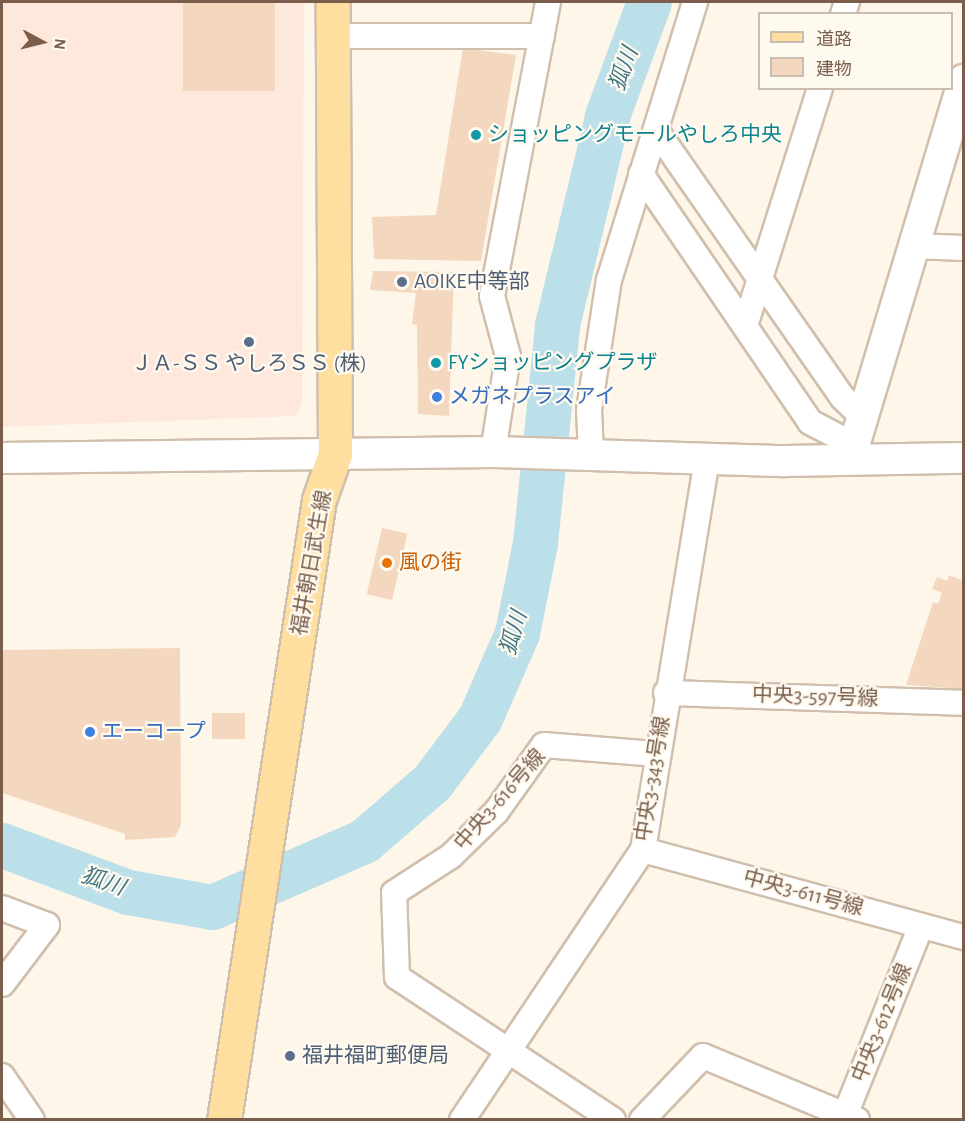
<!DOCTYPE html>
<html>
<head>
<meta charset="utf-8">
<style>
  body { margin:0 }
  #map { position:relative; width:965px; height:1121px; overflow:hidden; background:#fdf6e9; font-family:"Alegreya Sans","Noto Sans JP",sans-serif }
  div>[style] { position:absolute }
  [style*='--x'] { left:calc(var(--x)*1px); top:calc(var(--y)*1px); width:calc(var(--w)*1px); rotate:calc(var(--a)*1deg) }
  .commercial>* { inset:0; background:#fee8dc }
  .river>* { height:45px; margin:-22.5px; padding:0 22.5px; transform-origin:22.5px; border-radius:22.5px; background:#bce0e9 }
  .building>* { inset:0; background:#f4d7bf; transform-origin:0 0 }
  .roads { filter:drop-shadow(2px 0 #d1bfad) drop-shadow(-2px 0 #d1bfad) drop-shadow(0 2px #d1bfad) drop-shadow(0 -2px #d1bfad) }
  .minor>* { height:24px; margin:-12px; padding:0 12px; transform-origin:12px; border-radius:12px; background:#fff }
  .tertiary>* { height:30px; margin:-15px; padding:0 15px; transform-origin:15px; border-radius:15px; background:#fff }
  .primary>* { height:33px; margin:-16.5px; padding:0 16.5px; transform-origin:16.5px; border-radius:16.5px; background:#fedfa0 }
  .dots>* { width:16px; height:16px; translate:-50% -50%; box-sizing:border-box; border:3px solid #fffaf0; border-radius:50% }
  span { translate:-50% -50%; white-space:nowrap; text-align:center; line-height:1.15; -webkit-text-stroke:4.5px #fffaf0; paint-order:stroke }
  .culture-label { font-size:21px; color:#0d838f }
  .left { translate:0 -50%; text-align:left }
  .service-label { font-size:21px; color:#4e5e75 }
  .shop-label { font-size:21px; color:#366cbe }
  .street-label { font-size:21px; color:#7a5e4b }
  .food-label { font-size:21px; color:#c56008 }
  .water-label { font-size:22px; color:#407787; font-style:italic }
  .frame { position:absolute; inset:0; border:3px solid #7a5e4b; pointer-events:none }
  .legend { position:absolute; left:758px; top:12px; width:195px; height:78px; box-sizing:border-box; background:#fffaf0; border:2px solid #cabcae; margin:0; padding:8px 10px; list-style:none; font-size:18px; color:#7a5e4b }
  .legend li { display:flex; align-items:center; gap:12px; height:30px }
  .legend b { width:30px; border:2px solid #cabcae }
  .north { position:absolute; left:12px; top:12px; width:60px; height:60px; -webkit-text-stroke:4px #fffaf0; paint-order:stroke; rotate:97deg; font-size:16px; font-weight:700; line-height:24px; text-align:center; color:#7a5e4b }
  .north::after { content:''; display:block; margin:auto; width:21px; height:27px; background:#7a5e4b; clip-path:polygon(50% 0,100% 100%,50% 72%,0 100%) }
</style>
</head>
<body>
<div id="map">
  <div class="commercial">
    <i style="clip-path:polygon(2px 2px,304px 2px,302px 402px,296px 416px,2px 427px)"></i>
  </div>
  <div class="river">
    <i style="--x:2;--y:845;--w:134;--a:20.5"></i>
    <i style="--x:128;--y:892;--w:85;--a:10.1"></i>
    <i style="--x:212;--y:907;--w:166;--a:-23.5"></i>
    <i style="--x:364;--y:841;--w:90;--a:-40.9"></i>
    <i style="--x:432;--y:782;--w:80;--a:-53.1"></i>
    <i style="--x:480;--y:718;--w:93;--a:-66.5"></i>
    <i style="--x:517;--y:633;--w:92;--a:-78.7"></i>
    <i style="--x:535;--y:543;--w:219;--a:-84.2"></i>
    <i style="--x:557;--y:325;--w:215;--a:-76.5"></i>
    <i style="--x:607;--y:116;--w:121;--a:-69.8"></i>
  </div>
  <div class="building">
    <i style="left:183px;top:2px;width:92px;height:89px"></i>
    <i style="clip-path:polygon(463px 48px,516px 55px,481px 261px,374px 259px,372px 217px,436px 215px)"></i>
    <i style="clip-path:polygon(373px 271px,454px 272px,449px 416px,418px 414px,417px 325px,412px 324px,416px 293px,370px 290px)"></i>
    <i style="left:382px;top:528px;width:26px;height:68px;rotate:13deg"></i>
    <i style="clip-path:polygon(949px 575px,964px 581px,964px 689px,906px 685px,933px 602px,938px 604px,942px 593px,932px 589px,937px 577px,947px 581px)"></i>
    <i style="clip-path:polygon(180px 648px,181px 825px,175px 837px,125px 840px,125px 834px,2px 793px,2px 650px)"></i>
    <i style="left:212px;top:713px;width:33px;height:26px"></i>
  </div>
  <div class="roads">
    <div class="minor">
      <i style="--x:843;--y:14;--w:13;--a:-72"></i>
      <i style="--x:333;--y:36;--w:209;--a:0"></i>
      <i style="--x:656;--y:130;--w:325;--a:55.1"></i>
      <i style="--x:842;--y:397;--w:28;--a:44"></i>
      <i style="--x:641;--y:174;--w:300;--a:55.7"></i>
      <i style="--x:810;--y:422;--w:50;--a:27.6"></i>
      <i style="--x:913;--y:246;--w:51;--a:2.2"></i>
      <i style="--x:745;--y:326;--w:250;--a:-72.5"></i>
      <i style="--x:493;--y:452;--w:97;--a:-81.1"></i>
      <i style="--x:508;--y:356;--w:62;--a:-104.9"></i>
      <i style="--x:492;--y:296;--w:299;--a:-79.2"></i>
      <i style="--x:591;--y:454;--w:44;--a:-92.6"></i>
      <i style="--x:589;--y:410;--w:132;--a:-81.3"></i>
      <i style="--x:609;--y:280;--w:291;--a:-72.8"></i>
      <i style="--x:666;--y:693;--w:298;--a:1.9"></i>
      <i style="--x:643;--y:850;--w:333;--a:15.2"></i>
      <i style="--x:2;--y:908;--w:48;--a:20.7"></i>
      <i style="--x:47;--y:925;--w:74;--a:127.3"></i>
      <i style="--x:2;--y:1076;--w:53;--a:55.7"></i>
      <i style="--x:462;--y:1120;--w:325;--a:-56.2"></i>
      <i style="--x:643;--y:850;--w:396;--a:-80.7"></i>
      <i style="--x:613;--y:1120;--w:259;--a:-146.5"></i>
      <i style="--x:397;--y:977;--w:84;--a:-92"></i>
      <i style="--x:394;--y:893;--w:68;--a:-33"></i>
      <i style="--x:451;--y:856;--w:63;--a:-44.4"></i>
      <i style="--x:496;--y:812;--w:82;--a:-54.4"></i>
      <i style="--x:544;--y:745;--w:111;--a:4.6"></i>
      <i style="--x:642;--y:1120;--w:88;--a:-46.4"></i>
      <i style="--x:703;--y:1056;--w:167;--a:22.6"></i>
      <i style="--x:843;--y:1120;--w:209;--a:-68.1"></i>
    </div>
    <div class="tertiary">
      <i style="--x:2;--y:458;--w:491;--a:-0.7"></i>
      <i style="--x:493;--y:452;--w:292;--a:1.8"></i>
      <i style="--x:785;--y:461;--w:179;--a:-1"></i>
      <i style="--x:850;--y:459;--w:396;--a:-73.3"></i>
    </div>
    <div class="primary">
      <i style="--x:224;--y:1120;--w:627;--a:-81.29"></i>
      <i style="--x:319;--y:500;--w:49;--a:-70.8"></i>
      <i style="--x:335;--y:454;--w:452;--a:-90.3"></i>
    </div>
  </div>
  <div class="dots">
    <i style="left:476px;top:135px;background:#0f9aa8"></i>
    <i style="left:402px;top:282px;background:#5c6f8a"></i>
    <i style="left:249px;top:342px;background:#5c6f8a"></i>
    <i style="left:436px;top:363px;background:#0f9aa8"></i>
    <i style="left:437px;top:397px;background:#3f7fe0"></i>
    <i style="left:387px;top:563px;background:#e8710a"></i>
    <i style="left:90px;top:732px;background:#3f7fe0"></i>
    <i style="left:290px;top:1056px;background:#5c6f8a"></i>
  </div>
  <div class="culture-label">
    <span class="left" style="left:488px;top:135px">ショッピングモールやしろ中央</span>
    <span class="left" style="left:448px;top:363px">FYショッピングプラザ</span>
  </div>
  <div class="service-label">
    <span class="left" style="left:414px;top:282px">AOIKE中等部</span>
    <span style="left:249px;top:364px">ＪＡ-ＳＳ やしろＳＳ (株)</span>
    <span class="left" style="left:302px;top:1056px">福井福町郵便局</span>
  </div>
  <div class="shop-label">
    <span class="left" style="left:449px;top:397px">メガネプラスアイ</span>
    <span class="left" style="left:102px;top:732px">エーコープ</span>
  </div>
  <div class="street-label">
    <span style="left:312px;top:563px;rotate:-80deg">福井朝日武生線</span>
    <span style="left:815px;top:697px;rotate:2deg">中央3-597号線</span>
    <span style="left:653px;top:779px;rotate:-81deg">中央3-343号線</span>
    <span style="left:500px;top:800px;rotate:-49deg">中央3-616号線</span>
    <span style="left:803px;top:893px;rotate:15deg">中央3-611号線</span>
    <span style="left:882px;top:1023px;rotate:-68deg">中央3-612号線</span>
  </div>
  <div class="food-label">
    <span class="left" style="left:399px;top:563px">風の街</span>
  </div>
  <div class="water-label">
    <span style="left:624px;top:69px;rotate:-70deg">狐川</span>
    <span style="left:514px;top:633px;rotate:-73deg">狐川</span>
    <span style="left:103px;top:882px;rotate:19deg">狐川</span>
  </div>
  <div class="frame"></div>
  <ul class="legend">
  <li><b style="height:8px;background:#fedfa0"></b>道路</li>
  <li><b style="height:16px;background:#f4d7bf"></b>建物</li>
  </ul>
  <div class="north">N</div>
</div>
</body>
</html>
